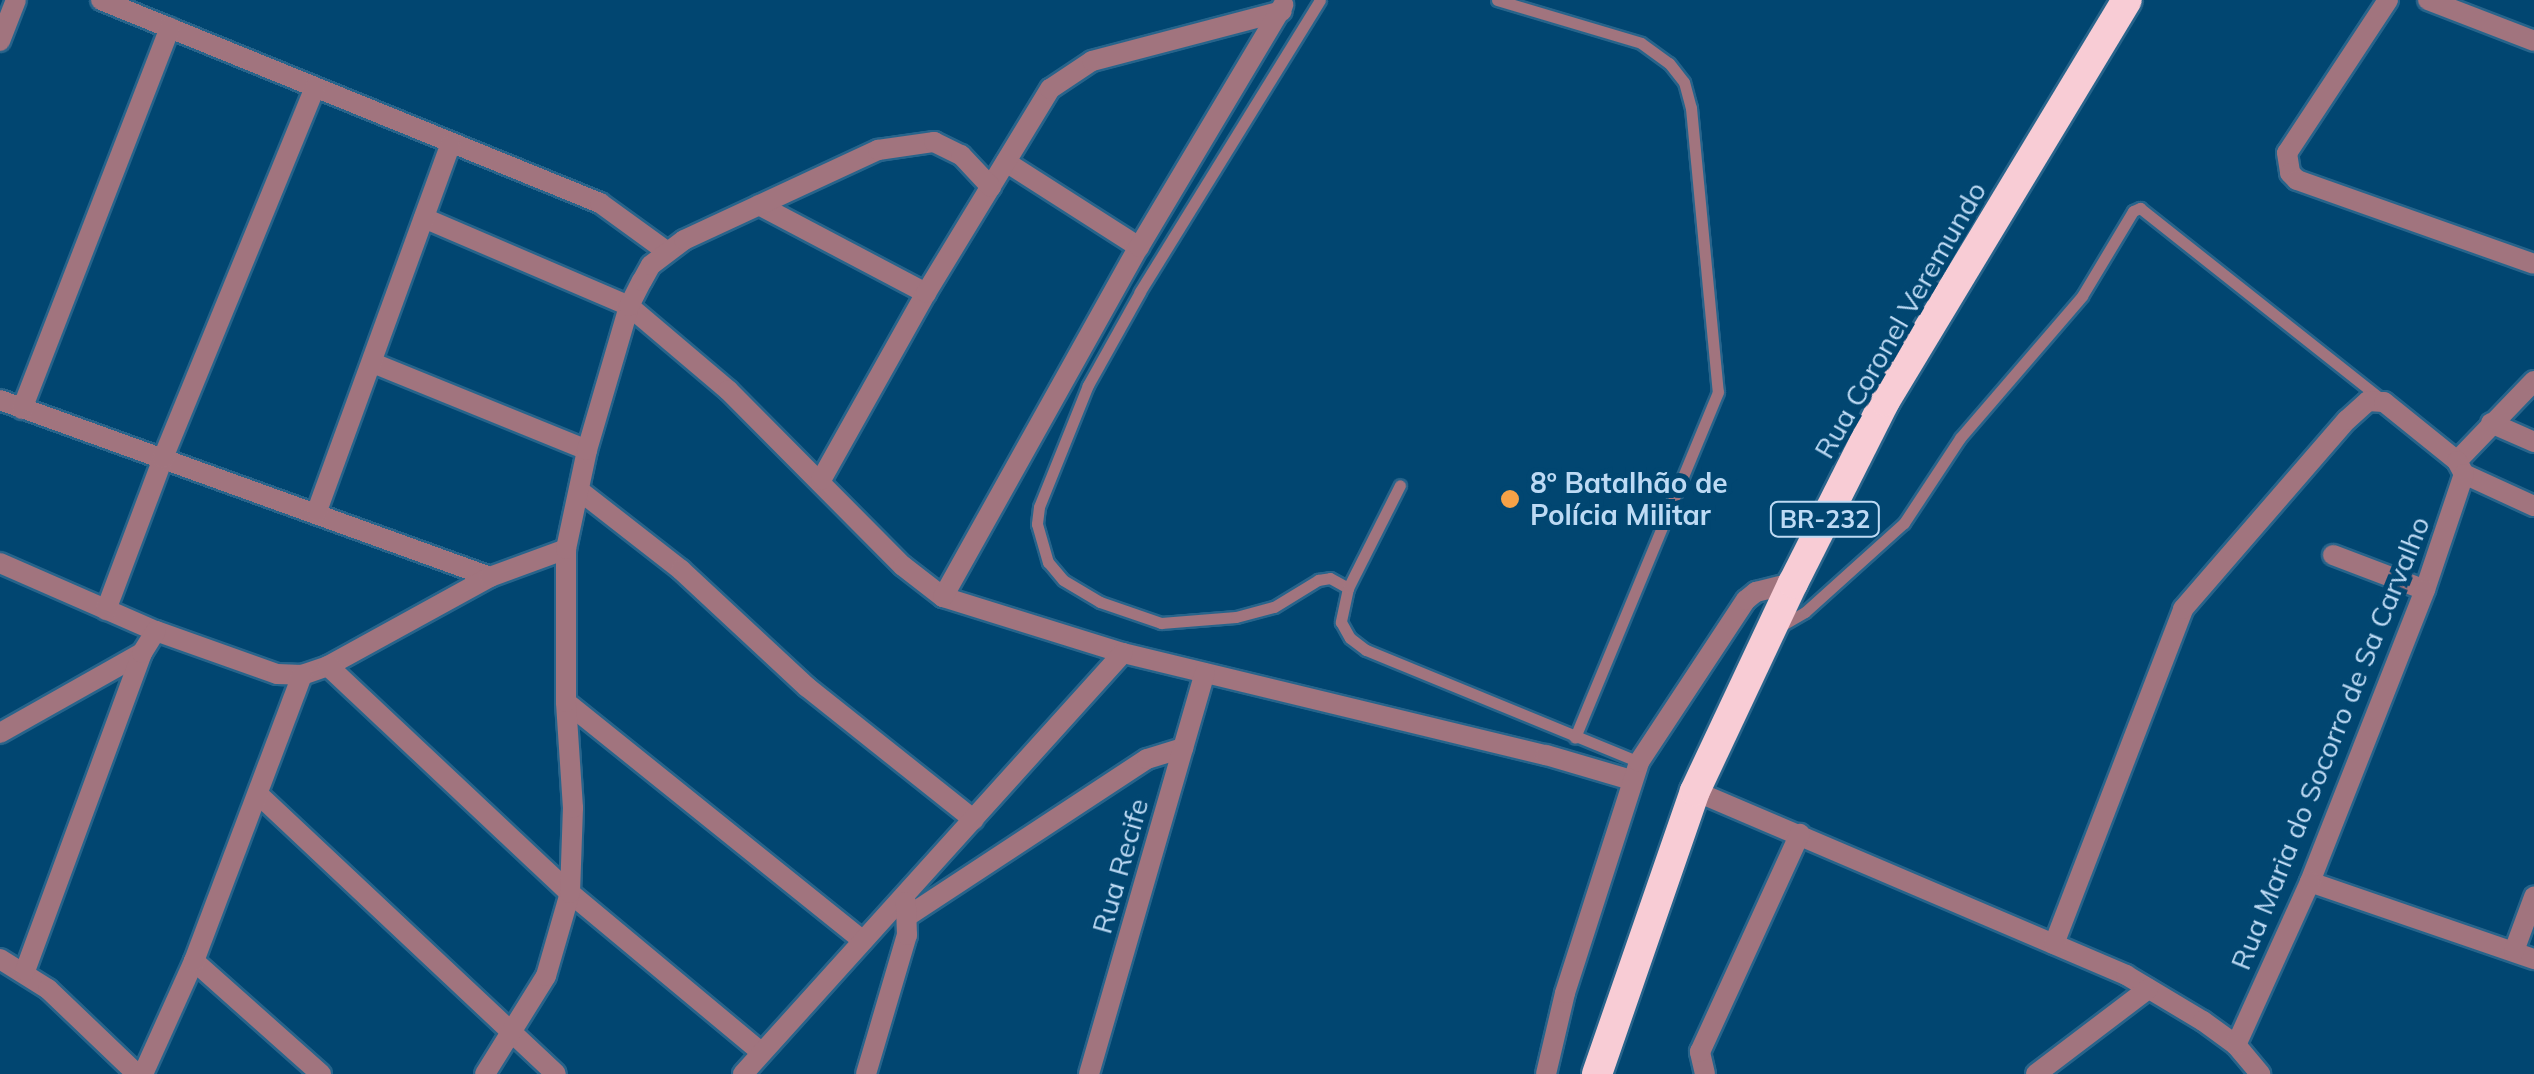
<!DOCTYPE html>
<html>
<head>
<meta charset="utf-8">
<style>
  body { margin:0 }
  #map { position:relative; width:2534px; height:1074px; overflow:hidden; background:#014671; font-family:Mulish,sans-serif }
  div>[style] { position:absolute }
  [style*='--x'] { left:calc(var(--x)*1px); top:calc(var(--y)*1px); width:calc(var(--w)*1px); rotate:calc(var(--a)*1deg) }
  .roads { filter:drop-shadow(2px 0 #27648b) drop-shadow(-2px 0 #27648b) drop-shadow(0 2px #27648b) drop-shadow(0 -2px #27648b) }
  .lane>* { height:11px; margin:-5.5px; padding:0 5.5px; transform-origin:5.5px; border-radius:5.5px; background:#a1747e }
  .street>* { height:20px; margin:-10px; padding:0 10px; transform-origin:10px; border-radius:10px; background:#a1747e }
  .highway>* { height:30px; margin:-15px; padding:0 15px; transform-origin:15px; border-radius:15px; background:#f8ccd5 }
  .dots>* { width:28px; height:28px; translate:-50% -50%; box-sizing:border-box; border:5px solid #014671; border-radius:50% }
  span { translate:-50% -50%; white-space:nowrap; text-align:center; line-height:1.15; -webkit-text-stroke:10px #014671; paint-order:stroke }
  .shield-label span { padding:2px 8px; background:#014671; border:2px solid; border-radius:8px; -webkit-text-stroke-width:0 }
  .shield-label { font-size:25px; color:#bddaf4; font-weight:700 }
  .street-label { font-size:28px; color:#bddaf4 }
  .poi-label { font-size:28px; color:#bddaf4; font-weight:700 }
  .left { translate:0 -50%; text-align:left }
</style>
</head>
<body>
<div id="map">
  <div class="roads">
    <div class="lane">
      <i style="--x:1320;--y:0;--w:343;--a:121.7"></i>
      <i style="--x:1140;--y:292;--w:107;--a:119.2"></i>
      <i style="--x:1088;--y:385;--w:131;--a:111.9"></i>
      <i style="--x:1039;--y:507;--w:17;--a:97"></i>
      <i style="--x:1037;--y:524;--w:40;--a:74"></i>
      <i style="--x:1048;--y:562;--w:23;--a:50"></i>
      <i style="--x:1063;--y:580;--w:43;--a:30.7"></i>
      <i style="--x:1100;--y:602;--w:65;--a:19"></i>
      <i style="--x:1161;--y:623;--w:75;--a:-4.6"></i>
      <i style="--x:1236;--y:617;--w:39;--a:-15"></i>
      <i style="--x:1274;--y:607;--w:52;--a:-31.5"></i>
      <i style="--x:1318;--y:580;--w:12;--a:-9"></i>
      <i style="--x:1330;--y:578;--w:21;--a:29"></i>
      <i style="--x:1348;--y:588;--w:35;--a:102"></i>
      <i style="--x:1341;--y:622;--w:18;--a:61"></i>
      <i style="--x:1350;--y:638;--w:20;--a:37"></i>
      <i style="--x:1366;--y:650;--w:295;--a:22.3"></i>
      <i style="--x:1497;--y:0;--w:150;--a:16.6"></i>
      <i style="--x:1641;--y:43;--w:34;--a:36"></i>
      <i style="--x:1669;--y:63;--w:24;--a:52"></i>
      <i style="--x:1684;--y:82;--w:27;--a:75"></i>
      <i style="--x:1691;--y:108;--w:285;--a:84.6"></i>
      <i style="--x:1718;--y:392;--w:374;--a:112.5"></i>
      <i style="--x:1348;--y:588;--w:115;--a:-63.2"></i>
      <i style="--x:1779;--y:627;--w:30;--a:-30"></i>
      <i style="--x:1805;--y:612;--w:133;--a:-42"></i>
      <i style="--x:1904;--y:523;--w:102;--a:-56.6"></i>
      <i style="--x:1960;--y:438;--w:187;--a:-49.3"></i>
      <i style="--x:2082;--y:296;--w:99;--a:-59"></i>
      <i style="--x:2133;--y:211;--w:8;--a:-23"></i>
      <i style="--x:2140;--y:208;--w:308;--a:38.4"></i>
    </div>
    <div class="street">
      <i style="--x:101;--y:0;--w:539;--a:22.14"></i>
      <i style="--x:600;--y:203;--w:82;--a:36"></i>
      <i style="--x:2388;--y:0;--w:183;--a:123.4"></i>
      <i style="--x:2287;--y:153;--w:20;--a:81"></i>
      <i style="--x:2290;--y:173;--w:10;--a:45"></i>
      <i style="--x:2297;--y:180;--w:251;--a:19.5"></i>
      <i style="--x:2428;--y:0;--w:114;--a:21.1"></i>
      <i style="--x:0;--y:41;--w:44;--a:-68.7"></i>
      <i style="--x:1006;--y:162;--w:158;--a:32.6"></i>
      <i style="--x:759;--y:205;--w:189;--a:27.8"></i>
      <i style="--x:424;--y:218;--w:223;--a:23.2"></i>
      <i style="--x:629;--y:306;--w:130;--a:40.3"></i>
      <i style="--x:728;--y:390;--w:248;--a:45.2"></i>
      <i style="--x:903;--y:566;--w:51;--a:37.8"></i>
      <i style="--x:943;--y:597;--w:189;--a:17.3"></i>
      <i style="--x:1123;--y:653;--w:435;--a:13.6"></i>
      <i style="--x:1546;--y:755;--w:89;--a:16.4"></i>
      <i style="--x:373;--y:363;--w:231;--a:22.1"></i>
      <i style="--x:0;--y:400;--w:521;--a:19.86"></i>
      <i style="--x:22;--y:409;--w:409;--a:-68.8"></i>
      <i style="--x:2491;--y:423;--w:47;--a:23.8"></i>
      <i style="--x:2457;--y:461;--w:111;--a:-46.1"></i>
      <i style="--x:2464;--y:474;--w:77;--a:24.6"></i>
      <i style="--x:821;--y:480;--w:214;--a:-60.7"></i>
      <i style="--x:926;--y:293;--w:239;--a:-58.7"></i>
      <i style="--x:1050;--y:89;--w:50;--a:-33.7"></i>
      <i style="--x:1092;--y:61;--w:196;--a:-14.7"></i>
      <i style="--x:580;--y:491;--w:128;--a:38"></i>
      <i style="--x:681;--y:570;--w:172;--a:42.9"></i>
      <i style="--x:807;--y:687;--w:213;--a:38.5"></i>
      <i style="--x:317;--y:511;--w:389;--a:-70"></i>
      <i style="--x:2333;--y:555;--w:98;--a:20.8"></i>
      <i style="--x:0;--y:563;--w:170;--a:23.6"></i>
      <i style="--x:156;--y:631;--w:128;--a:19.6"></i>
      <i style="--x:277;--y:674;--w:25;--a:2"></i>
      <i style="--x:302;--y:675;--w:28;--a:-19"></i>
      <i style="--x:328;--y:666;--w:185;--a:-28.8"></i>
      <i style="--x:490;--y:577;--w:81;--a:-20.2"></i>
      <i style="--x:943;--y:597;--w:401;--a:-60.8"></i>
      <i style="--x:1139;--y:247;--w:282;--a:-59.2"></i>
      <i style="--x:106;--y:610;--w:162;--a:-69.4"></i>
      <i style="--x:163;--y:458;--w:400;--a:-67.7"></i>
      <i style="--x:328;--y:666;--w:332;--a:43.2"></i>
      <i style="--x:570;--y:893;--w:249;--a:39.8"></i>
      <i style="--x:566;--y:702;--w:381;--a:38.8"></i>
      <i style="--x:0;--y:733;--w:163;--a:-29.4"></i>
      <i style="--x:1695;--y:791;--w:469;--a:23.1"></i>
      <i style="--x:2126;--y:975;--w:90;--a:30.9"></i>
      <i style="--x:2203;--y:1021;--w:41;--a:36"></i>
      <i style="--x:2236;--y:1045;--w:38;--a:50"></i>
      <i style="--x:259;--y:795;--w:407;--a:43.2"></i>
      <i style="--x:2310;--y:882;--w:237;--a:19"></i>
      <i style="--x:908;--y:916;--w:286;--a:-33.3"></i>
      <i style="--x:1147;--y:759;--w:38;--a:-17"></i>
      <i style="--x:2054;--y:944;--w:359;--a:-68.9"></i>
      <i style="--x:2183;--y:609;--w:250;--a:-49.1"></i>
      <i style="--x:2347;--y:420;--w:28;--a:-42"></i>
      <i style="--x:2368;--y:401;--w:16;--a:4"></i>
      <i style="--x:2384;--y:402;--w:94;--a:38.9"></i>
      <i style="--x:2457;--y:461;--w:15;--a:62"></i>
      <i style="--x:2464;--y:474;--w:122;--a:108.6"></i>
      <i style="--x:2425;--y:590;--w:314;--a:111.5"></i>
      <i style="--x:2310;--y:882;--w:179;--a:114.4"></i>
      <i style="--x:2514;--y:951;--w:58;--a:-69.7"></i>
      <i style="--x:0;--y:959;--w:57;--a:32"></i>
      <i style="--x:48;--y:989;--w:123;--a:43.7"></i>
      <i style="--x:194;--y:961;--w:170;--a:41.7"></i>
      <i style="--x:25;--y:971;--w:339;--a:-69.8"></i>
      <i style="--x:142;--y:653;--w:26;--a:-58"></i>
      <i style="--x:143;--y:1074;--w:124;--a:-65.7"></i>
      <i style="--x:194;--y:961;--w:306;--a:-69.3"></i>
      <i style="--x:485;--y:1074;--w:115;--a:-58.1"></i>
      <i style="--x:546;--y:976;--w:86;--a:-73.9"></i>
      <i style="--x:570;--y:893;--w:85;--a:-88"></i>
      <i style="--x:573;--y:808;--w:106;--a:-93.8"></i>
      <i style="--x:566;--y:702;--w:153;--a:-90"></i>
      <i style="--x:566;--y:549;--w:101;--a:-78"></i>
      <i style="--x:587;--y:450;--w:150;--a:-73.7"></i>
      <i style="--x:629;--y:306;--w:28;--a:-63"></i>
      <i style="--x:642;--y:281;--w:18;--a:-61"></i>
      <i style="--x:651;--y:265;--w:41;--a:-37.1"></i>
      <i style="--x:684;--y:240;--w:214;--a:-24.9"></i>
      <i style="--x:878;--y:150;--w:57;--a:-8.1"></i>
      <i style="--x:934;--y:142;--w:30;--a:26"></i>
      <i style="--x:961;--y:155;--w:44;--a:46.8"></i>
      <i style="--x:743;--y:1074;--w:567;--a:-47.93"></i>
      <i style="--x:866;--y:1074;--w:145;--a:-73.6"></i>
      <i style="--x:907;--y:935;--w:33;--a:-92"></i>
      <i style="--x:1089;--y:1074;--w:417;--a:-73.9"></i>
      <i style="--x:1546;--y:1074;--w:83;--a:-76.8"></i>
      <i style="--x:1565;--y:993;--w:243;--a:-72.2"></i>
      <i style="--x:1639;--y:762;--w:194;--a:-56.6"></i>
      <i style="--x:1746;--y:600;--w:13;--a:-39"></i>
      <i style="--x:1756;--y:592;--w:38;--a:-14"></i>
      <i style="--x:1705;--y:1074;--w:23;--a:-103"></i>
      <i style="--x:1700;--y:1052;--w:240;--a:-65.4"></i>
      <i style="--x:2036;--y:1074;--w:141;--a:-37.2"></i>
    </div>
    <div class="highway">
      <i style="--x:1597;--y:1074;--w:299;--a:-70.9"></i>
      <i style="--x:1695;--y:791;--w:230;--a:-64.8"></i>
      <i style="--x:1793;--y:583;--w:204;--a:-63.2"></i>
      <i style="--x:1885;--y:401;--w:468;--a:-58.9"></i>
    </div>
  </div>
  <div class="dots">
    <i style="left:1510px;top:499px;background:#f6a247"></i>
  </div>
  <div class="shield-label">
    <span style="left:1825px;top:519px">BR-232</span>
  </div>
  <div class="street-label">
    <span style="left:1900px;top:320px;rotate:-60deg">Rua Coronel Veremundo</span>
    <span style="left:2330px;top:743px;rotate:-68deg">Rua Maria do Socorro de Sa Carvalho</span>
    <span style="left:1120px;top:866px;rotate:-74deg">Rua Recife</span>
  </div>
  <div class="poi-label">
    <span class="left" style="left:1530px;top:499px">8º Batalhão de<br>Polícia Militar</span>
  </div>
</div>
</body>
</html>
